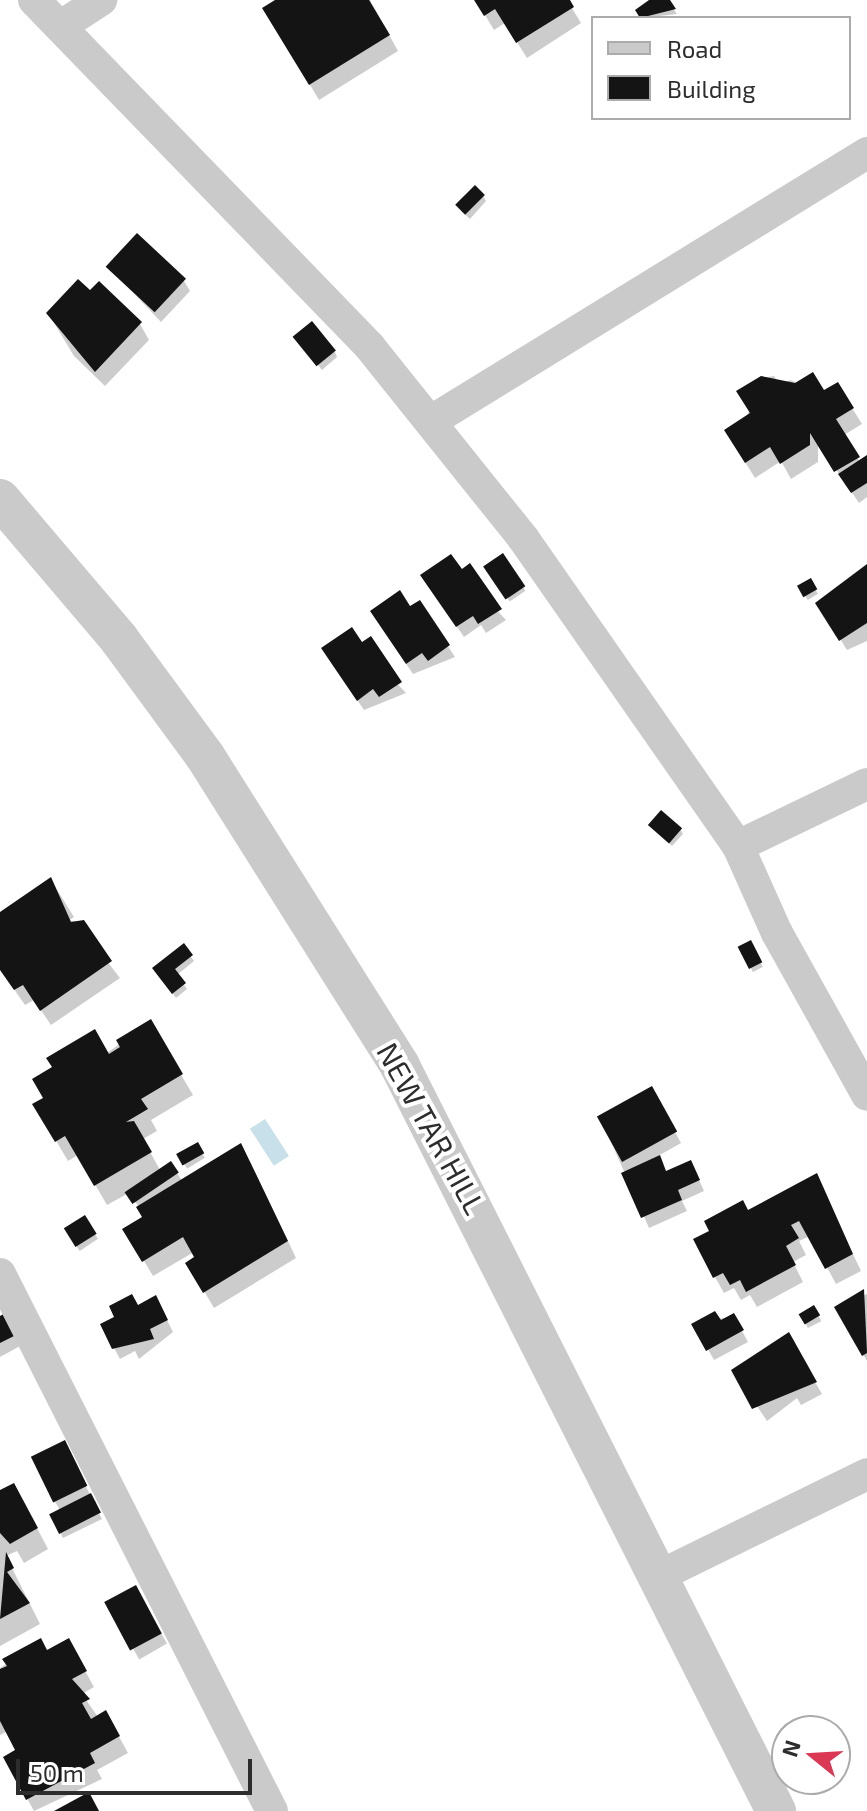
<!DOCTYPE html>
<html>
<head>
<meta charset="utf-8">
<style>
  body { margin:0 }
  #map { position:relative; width:867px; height:1811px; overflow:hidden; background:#fff; font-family:"Exo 2",sans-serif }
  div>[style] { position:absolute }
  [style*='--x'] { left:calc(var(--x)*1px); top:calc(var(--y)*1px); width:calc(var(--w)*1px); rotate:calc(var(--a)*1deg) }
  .water>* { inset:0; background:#c8e0e9; transform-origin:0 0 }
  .shadow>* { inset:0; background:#0003; transform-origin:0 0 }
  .building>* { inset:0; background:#141414; transform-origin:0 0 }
  .minor>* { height:32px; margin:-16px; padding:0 16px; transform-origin:16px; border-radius:16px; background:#cacaca }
  .tertiary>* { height:40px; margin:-20px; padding:0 20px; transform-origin:20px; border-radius:20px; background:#cacaca }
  span { translate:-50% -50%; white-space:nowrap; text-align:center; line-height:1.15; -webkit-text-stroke:8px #fff; paint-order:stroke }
  .street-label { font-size:30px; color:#2d2d2d }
  .legend { position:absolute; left:591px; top:16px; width:260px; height:104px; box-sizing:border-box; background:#fff; border:2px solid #ababab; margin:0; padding:10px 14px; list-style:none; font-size:24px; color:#2d2d2d }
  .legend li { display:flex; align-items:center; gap:16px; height:40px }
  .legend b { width:40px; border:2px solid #ababab }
  .north { position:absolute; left:771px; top:1715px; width:80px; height:80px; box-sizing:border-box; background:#fff; border:2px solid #ababab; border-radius:50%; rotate:288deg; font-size:22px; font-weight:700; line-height:32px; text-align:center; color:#2d2d2d }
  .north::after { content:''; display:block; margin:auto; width:28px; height:36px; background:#db3856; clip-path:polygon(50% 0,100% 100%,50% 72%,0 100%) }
  .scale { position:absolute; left:16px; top:1759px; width:236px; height:36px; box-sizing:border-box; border:4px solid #2d2d2d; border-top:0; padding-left:10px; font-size:24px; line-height:28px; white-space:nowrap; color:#2d2d2d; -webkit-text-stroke:6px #fff; paint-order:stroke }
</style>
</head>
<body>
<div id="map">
  <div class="water">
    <i style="left:265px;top:1119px;width:44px;height:18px;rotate:57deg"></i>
  </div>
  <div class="shadow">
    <i style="clip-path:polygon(276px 0,370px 0,398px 51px,319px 100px,265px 9px)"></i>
    <i style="clip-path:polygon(476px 0,567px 0,581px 23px,527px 58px,505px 23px,494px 30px)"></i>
    <i style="clip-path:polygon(653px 0,667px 0,677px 14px,642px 18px,637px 10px)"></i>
    <i style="clip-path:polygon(483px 196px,486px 201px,470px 219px,461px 211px)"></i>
    <i style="clip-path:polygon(108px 266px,184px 281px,190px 291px,161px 322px)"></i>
    <i style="clip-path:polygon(48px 313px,140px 324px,149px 340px,105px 386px,74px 356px)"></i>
    <i style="clip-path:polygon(299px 342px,335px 352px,337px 357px,322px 370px)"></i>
    <i style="clip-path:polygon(774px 376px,780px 385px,790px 380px,823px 393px,837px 384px,862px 424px,844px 435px,860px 462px,867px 457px,867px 497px,859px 503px,818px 443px,818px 462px,791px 479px,781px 461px,755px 478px,735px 446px,762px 378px)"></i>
    <i style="left:502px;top:556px;width:42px;height:19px;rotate:56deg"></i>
    <i style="clip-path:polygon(867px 567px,867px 641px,847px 650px,818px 603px)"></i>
    <i style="clip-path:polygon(461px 572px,506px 620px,486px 633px,481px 625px,464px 637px,429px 586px)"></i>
    <i style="left:810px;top:581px;width:15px;height:12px;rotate:58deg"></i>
    <i style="clip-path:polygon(419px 602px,455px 657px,413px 674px,378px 622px)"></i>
    <i style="clip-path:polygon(361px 645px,406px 693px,364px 710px,329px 659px)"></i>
    <i style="clip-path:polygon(651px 826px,680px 829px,683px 834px,672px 846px)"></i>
    <i style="clip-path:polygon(51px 880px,74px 917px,68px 921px,76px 921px,120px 978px,51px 1025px,34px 1000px,25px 1005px,0 969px,0 915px)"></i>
    <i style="left:750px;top:942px;width:28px;height:11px;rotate:63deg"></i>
    <i style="clip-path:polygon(183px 946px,194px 961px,177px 975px,187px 989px,176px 998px,157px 973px)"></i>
    <i style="clip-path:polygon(150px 1022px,193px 1095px,151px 1120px,157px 1131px,143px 1139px,160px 1170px,171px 1163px,182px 1181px,250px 1161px,296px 1258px,214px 1308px,188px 1264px,197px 1258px,194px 1252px,153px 1276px,125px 1229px,145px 1218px,137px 1204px,127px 1194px,107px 1205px,78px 1155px,68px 1161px,35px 1105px)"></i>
    <i style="clip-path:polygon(652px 1089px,681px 1143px,658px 1156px,667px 1173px,696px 1173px,704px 1191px,682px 1201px,687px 1211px,649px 1228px,600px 1117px)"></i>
    <i style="left:197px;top:1145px;width:15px;height:21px;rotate:58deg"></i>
    <i style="clip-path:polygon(816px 1176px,861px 1271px,836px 1284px,810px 1236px,799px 1241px,806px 1255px,793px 1262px,803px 1282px,757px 1307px,750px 1295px,741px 1300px,734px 1288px,724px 1293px,715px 1277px,748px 1212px)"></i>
    <i style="left:84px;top:1218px;width:25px;height:22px;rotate:56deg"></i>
    <i style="clip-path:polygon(867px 1294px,867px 1361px,837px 1308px)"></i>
    <i style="clip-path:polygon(138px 1307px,161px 1308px,173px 1332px,139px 1359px,135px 1351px,120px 1359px,114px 1348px)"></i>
    <i style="left:814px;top:1307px;width:16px;height:15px;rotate:63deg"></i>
    <i style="clip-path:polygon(734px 1316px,748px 1342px,714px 1360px,694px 1324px)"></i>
    <i style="clip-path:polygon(0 1318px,22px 1345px,0 1357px)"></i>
    <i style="clip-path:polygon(788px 1335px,822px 1394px,801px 1405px,797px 1398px,767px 1421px,740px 1381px)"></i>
    <i style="clip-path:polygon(70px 1454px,102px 1519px,63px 1538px,51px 1514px,60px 1510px,55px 1502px)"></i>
    <i style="clip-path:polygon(0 1492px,25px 1505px,48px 1549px,24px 1563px,17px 1551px,6px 1556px,40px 1624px,0 1646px)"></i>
    <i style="left:135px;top:1588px;width:64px;height:32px;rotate:60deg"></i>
    <i style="clip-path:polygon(68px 1640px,94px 1687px,82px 1694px,98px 1717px,106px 1713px,128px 1753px,97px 1770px,102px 1779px,34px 1811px,5px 1758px,18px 1751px,8px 1731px,0 1735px,0 1668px,40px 1641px,47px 1652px)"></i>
  </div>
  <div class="building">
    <i style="clip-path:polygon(275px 0,369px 0,390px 35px,309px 85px,262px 8px)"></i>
    <i style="clip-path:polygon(474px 0,570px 0,574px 7px,516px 43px,495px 9px,484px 16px)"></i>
    <i style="clip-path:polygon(649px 0,670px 0,676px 9px,640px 18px,635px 10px)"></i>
    <i style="left:475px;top:185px;width:14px;height:28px;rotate:45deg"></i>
    <i style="left:137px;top:233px;width:67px;height:46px;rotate:43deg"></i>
    <i style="clip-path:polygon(78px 279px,90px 290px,99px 281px,142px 322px,95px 372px,46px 313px)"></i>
    <i style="left:312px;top:321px;width:38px;height:25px;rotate:51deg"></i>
    <i style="clip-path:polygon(813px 372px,824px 390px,838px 382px,854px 408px,836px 419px,860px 457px,834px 472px,810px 433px,810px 445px,780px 464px,770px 447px,745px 463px,724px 430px,750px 413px,736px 391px,761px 376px,795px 383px)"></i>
    <i style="clip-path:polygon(867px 455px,867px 483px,851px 493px,838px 474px)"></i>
    <i style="left:503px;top:553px;width:40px;height:24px;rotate:56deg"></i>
    <i style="clip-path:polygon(451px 554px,462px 569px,470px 563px,502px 609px,478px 624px,473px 616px,456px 627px,420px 575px)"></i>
    <i style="clip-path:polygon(867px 564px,867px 623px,839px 641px,815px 603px)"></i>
    <i style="left:811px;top:578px;width:13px;height:16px;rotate:61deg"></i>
    <i style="clip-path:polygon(400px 590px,410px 606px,420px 600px,450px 645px,428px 661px,422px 653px,406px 664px,370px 611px)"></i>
    <i style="clip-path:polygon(352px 627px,362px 642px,371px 636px,402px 682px,379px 697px,373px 689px,357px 701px,321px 648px)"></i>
    <i style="left:661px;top:810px;width:28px;height:20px;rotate:41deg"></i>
    <i style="clip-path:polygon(51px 877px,71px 922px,84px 920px,112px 961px,40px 1011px,23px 985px,14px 990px,0 970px,0 912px)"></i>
    <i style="left:751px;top:940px;width:25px;height:15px;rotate:63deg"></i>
    <i style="clip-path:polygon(184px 943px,193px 955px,175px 969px,186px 983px,172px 994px,152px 968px)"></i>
    <i style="clip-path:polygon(151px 1019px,183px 1074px,141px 1099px,148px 1109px,126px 1122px,134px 1121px,152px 1152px,94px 1186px,65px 1136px,55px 1142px,32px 1104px,43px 1098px,32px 1079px,52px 1067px,46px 1058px,95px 1029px,109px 1054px,120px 1047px,116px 1040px)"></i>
    <i style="left:652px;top:1086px;width:52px;height:63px;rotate:61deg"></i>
    <i style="left:198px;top:1142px;width:13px;height:25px;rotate:61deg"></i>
    <i style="clip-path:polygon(241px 1143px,288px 1241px,203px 1293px,185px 1263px,194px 1257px,183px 1237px,142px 1262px,122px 1229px,142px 1217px,136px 1207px)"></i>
    <i style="clip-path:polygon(660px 1155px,666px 1171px,691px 1160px,700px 1180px,678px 1190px,682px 1200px,641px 1218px,621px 1173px)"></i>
    <i style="left:171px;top:1161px;width:14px;height:56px;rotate:56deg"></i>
    <i style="clip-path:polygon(817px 1173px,853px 1254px,825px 1269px,799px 1221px,791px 1225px,799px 1238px,786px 1246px,796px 1265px,746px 1292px,740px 1280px,730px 1285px,723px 1273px,713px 1278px,693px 1239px,709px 1231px,704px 1221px,743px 1200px,748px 1210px)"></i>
    <i style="left:85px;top:1215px;width:22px;height:25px;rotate:58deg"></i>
    <i style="clip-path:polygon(864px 1289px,867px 1353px,862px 1356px,834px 1307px)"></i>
    <i style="clip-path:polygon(132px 1294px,138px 1305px,156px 1295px,168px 1320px,150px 1329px,154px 1339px,112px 1349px,100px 1324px,114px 1317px,109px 1306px)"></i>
    <i style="left:814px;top:1305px;width:12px;height:18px;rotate:59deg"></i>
    <i style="clip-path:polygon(715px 1311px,721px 1320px,734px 1313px,744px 1330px,706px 1351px,691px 1324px)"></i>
    <i style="clip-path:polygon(7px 1312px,18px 1334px,0 1343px,0 1316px)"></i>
    <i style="clip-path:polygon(789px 1332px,817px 1382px,752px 1409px,731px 1370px)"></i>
    <i style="left:65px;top:1440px;width:51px;height:38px;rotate:64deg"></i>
    <i style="clip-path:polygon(14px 1483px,38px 1528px,10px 1544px,0 1533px,0 1490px)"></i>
    <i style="left:91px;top:1493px;width:22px;height:47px;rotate:63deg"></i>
    <i style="clip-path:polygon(6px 1552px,14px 1568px,7px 1572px,30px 1603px,0 1619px)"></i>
    <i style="left:136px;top:1585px;width:55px;height:36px;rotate:62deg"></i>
    <i style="clip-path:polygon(41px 1638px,47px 1650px,69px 1638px,87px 1671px,72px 1679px,90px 1699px,82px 1703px,91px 1719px,106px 1710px,120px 1736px,90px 1753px,95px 1763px,26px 1800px,3px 1757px,15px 1750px,0 1721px,0 1669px,7px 1666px,2px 1659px)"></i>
    <i style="clip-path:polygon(89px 1792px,99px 1811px,54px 1811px)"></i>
  </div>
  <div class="minor">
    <i style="--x:34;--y:0;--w:483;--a:45.9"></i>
    <i style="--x:370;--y:347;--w:245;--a:51.3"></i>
    <i style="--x:523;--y:538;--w:376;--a:55.1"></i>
    <i style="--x:738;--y:846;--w:95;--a:65.9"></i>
    <i style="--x:777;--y:933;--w:185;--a:60.9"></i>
    <i style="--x:61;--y:26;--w:48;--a:-33"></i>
    <i style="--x:433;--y:420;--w:510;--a:-31.6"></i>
    <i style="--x:738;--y:846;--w:143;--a:-25.7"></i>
    <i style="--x:0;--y:1274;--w:602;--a:63.14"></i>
    <i style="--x:661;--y:1575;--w:229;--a:-26.1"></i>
  </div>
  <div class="tertiary">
    <i style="--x:0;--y:499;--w:184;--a:49.6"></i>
    <i style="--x:119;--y:639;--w:145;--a:53.7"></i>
    <i style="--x:205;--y:756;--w:366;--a:57.8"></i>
    <i style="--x:400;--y:1066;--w:835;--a:63.22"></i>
  </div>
  <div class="street-label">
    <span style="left:432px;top:1128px;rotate:61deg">NEW TAR HILL</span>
  </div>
  <ul class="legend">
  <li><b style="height:10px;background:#cacaca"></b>Road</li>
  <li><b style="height:22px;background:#141414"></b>Building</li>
  </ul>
  <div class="north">N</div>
  <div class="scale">50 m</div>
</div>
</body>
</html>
